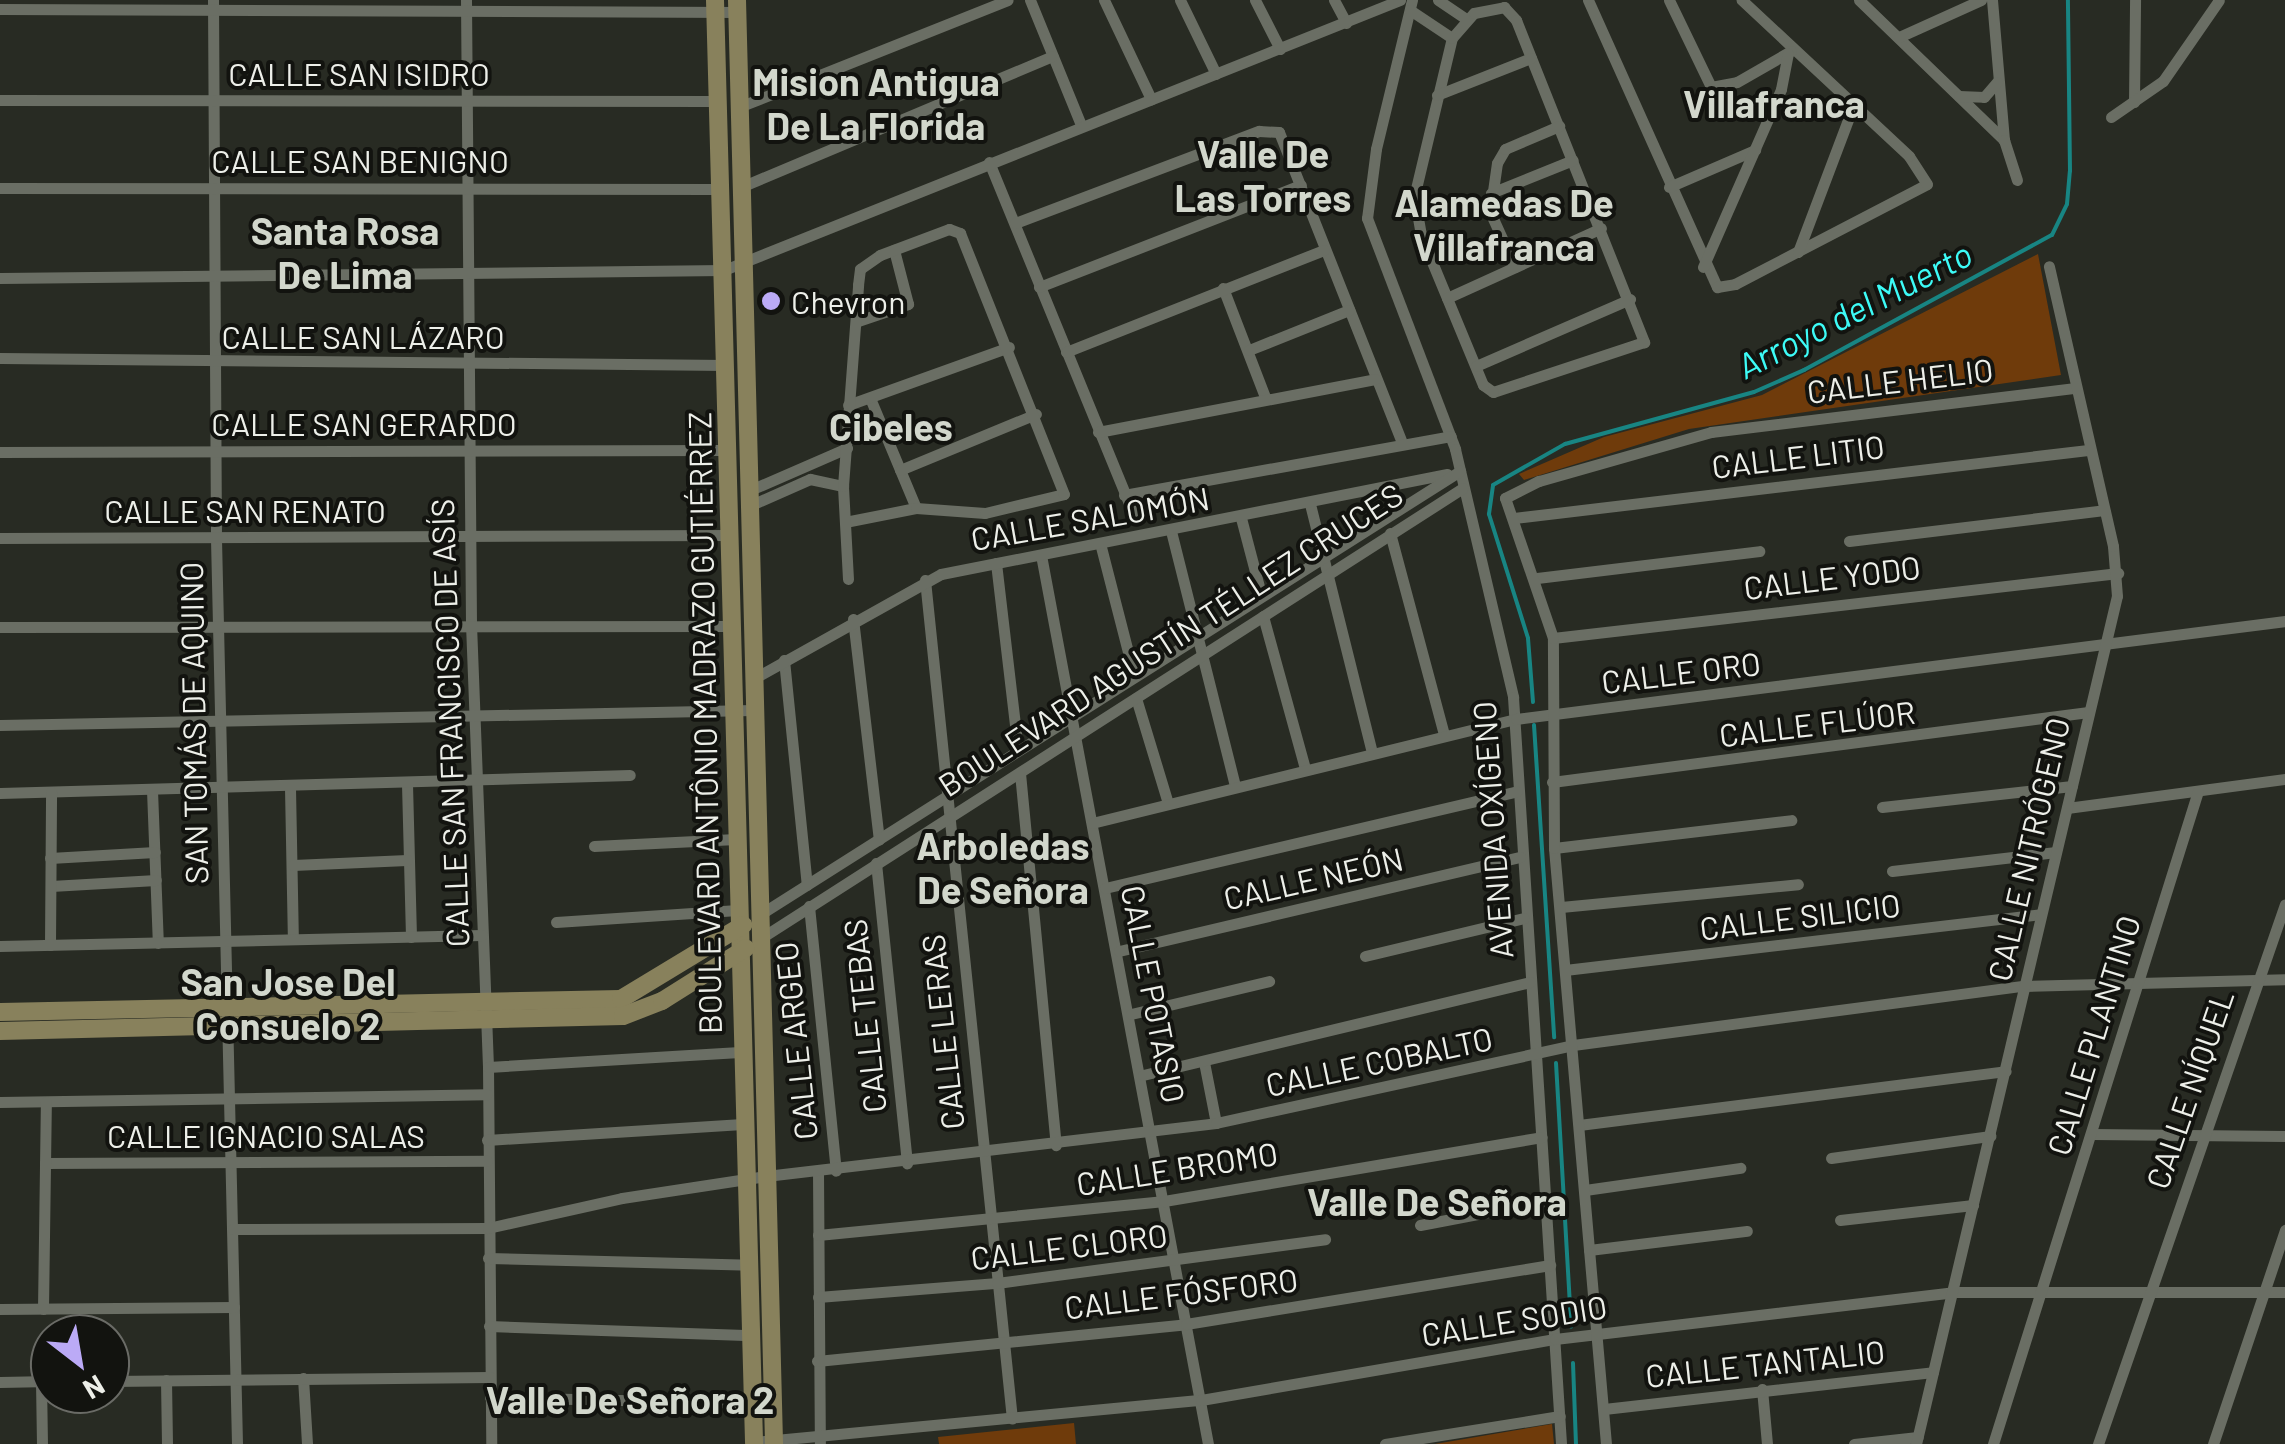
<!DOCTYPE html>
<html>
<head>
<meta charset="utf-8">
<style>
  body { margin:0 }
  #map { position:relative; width:2285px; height:1444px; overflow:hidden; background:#282b23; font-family:Barlow,sans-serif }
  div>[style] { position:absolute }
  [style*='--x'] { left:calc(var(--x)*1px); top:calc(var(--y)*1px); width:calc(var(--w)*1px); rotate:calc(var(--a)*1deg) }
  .green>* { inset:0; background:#6f3b0b }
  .stream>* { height:4px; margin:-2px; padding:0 2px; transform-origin:2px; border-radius:2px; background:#188583 }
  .street>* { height:11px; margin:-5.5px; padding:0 5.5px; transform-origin:5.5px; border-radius:5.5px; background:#6a6e64 }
  .secondary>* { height:18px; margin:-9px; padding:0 9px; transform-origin:9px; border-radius:9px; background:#88815c }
  .dots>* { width:28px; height:28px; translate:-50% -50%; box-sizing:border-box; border:5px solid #12130f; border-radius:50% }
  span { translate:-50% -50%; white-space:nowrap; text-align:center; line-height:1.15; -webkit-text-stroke:8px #12130f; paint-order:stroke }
  .street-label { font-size:32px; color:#edefe9 }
  .poi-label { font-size:32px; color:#edefe9 }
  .left { translate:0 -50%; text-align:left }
  .water-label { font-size:35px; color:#3dfbf7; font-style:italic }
  .quarter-label { font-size:38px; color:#d2d7cc; font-weight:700 }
  .north { position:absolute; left:30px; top:1314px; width:100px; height:100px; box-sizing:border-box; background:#12130f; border:2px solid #6a6b66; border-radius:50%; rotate:149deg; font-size:28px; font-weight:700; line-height:40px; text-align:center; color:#edefe9 }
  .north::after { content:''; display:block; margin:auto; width:35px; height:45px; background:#bbaaf6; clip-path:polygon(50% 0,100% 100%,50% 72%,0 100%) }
</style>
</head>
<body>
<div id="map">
  <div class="green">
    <i style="clip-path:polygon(2038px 254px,2061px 375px,1689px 429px,1524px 480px,1519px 474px,1604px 437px,1762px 395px)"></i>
    <i style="clip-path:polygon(1074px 1423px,1076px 1444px,939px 1444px,938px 1437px)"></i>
    <i style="clip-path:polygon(1552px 1424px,1554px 1444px,1435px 1444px)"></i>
  </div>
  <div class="stream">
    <i style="--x:1533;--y:702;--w:64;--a:-94.5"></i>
    <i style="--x:1528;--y:638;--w:130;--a:-107.5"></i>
    <i style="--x:1489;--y:514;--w:29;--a:-82"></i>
    <i style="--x:1493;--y:485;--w:83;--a:-29.7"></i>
    <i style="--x:1565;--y:444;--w:196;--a:-15.4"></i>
    <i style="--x:1754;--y:392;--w:55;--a:-23.7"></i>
    <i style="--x:1804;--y:370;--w:282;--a:-28.6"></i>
    <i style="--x:2052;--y:235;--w:34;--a:-64"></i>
    <i style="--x:2067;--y:204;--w:33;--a:-85"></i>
    <i style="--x:2070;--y:171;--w:171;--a:-90.7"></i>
    <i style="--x:1534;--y:725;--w:313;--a:86.3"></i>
    <i style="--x:1556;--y:1063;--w:264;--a:86.7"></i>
    <i style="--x:1573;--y:1363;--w:81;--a:87.9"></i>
  </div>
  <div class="street">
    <i style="--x:213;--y:0;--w:539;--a:89.68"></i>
    <i style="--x:216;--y:539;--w:905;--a:88.67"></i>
    <i style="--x:466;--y:0;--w:624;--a:89.54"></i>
    <i style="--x:471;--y:624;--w:443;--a:87.8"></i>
    <i style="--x:488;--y:1067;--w:377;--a:89.5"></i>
    <i style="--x:1030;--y:0;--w:135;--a:67.8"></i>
    <i style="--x:1104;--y:0;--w:110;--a:64.6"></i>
    <i style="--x:1180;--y:0;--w:82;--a:64.1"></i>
    <i style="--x:1255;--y:0;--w:55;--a:63"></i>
    <i style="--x:1334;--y:0;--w:26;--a:62"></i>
    <i style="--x:1412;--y:0;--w:153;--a:103.6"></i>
    <i style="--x:1376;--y:149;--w:70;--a:97.4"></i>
    <i style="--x:1367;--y:218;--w:247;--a:69.1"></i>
    <i style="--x:1455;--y:449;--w:255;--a:76.8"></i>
    <i style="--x:1513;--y:697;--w:749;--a:86.32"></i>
    <i style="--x:1438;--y:0;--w:34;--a:34"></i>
    <i style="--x:1588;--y:0;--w:315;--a:65.8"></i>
    <i style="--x:1717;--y:287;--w:18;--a:-9"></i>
    <i style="--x:1735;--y:284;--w:216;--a:-27.5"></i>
    <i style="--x:1927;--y:184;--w:33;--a:-123"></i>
    <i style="--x:1909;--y:156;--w:229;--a:-137"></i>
    <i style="--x:1669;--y:0;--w:97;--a:64.2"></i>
    <i style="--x:1711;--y:87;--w:26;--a:-11"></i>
    <i style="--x:1737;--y:82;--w:62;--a:-29.9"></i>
    <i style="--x:1859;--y:0;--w:202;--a:44"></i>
    <i style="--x:1992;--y:0;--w:141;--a:85.1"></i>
    <i style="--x:2004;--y:140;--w:42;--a:72"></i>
    <i style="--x:1504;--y:7;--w:18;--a:47"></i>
    <i style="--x:1516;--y:20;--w:347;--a:68.3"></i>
    <i style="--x:1644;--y:342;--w:159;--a:161.7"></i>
    <i style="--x:1493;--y:392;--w:12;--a:-145"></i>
    <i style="--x:1483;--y:385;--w:162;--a:-112.5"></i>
    <i style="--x:1421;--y:235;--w:39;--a:-100"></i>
    <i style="--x:1414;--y:197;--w:163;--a:-76.6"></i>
    <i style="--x:1452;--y:38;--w:33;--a:-49"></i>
    <i style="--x:1474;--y:13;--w:31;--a:-11"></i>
    <i style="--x:0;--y:9;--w:737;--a:0.23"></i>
    <i style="--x:1410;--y:10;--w:50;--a:33.7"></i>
    <i style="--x:1899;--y:37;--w:90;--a:-24.3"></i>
    <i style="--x:1437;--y:95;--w:101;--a:-21.5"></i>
    <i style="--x:1959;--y:96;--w:25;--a:2"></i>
    <i style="--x:1984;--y:97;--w:20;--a:-49"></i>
    <i style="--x:0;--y:100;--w:717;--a:0.08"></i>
    <i style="--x:2134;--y:102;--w:102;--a:-89.4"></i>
    <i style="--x:739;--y:107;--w:289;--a:-21.7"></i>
    <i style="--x:2111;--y:117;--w:63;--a:-34.7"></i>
    <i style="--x:2163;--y:81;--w:98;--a:-55.3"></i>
    <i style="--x:989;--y:162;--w:379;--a:67.7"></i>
    <i style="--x:741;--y:187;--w:338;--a:-22.8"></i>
    <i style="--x:1669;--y:187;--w:94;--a:-23.3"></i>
    <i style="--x:0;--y:188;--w:720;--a:0.08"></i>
    <i style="--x:1491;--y:193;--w:88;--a:-21.9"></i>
    <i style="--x:1015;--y:223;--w:261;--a:-20.7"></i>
    <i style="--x:1259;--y:131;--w:20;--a:3"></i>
    <i style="--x:1279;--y:132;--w:331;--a:68.4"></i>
    <i style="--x:1798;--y:252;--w:158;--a:-69.3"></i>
    <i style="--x:1515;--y:267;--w:60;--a:-114.4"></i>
    <i style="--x:1490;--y:212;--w:49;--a:-81.9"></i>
    <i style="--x:1497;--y:163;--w:16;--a:-60"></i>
    <i style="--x:1505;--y:149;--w:59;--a:-23.1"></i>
    <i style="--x:1703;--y:267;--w:194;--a:-66.3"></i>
    <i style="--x:1781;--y:89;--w:36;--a:-79"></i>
    <i style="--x:0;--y:278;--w:724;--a:-0.63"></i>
    <i style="--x:724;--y:270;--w:728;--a:-21.77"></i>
    <i style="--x:1039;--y:287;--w:281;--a:-21.3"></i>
    <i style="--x:1223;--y:288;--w:117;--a:68.9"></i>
    <i style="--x:1447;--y:298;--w:169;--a:-24.4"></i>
    <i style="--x:858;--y:321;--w:53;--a:-18.8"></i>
    <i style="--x:908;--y:304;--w:56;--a:-104.5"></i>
    <i style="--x:1249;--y:350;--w:108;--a:-21.8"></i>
    <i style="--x:1066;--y:352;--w:277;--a:-21.6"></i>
    <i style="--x:0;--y:358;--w:726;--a:0.55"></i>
    <i style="--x:1476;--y:366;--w:168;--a:-23.5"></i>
    <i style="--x:870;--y:398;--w:119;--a:67.3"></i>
    <i style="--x:848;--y:405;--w:171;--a:-19.8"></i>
    <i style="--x:1098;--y:432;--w:282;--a:-10.8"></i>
    <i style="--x:0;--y:452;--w:728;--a:-0.16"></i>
    <i style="--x:900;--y:470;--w:147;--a:-22.4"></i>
    <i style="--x:748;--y:491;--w:108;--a:-23.5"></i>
    <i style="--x:1124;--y:495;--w:332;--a:-10.2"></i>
    <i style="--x:1310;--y:504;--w:256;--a:76"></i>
    <i style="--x:749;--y:506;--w:67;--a:-23.9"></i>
    <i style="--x:810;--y:479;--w:34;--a:12"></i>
    <i style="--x:1241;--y:518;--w:79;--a:75.3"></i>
    <i style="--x:1514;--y:518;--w:578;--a:-6.76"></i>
    <i style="--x:845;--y:522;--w:72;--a:-11.2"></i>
    <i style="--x:916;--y:508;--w:69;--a:4.1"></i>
    <i style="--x:985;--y:513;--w:81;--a:-13.5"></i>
    <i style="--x:1171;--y:531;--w:263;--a:75.9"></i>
    <i style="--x:1390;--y:533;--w:209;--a:75"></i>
    <i style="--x:0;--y:538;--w:730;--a:-0.24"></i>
    <i style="--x:1849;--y:541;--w:257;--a:-6.9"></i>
    <i style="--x:1100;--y:543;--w:136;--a:75.6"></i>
    <i style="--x:1041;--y:555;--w:905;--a:79.36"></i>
    <i style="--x:996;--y:563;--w:188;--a:83.3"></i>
    <i style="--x:1537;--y:578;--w:224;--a:-6.9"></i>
    <i style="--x:848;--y:579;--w:93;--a:-93.1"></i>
    <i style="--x:843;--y:486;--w:202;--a:-85.7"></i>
    <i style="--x:858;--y:285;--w:16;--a:-83"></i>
    <i style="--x:860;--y:269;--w:24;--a:-35"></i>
    <i style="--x:880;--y:255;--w:74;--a:-20.6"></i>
    <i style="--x:949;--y:229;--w:12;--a:20"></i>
    <i style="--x:960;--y:233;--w:281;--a:68.3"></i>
    <i style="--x:925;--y:580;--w:843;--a:84.08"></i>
    <i style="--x:1263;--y:616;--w:158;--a:74.6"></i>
    <i style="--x:853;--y:619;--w:222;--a:83.3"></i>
    <i style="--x:0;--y:627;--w:732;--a:-0.08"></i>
    <i style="--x:1553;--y:638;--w:569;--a:-6.56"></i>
    <i style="--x:784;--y:660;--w:226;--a:84.2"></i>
    <i style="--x:753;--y:679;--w:215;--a:-29.2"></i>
    <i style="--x:941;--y:574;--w:516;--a:-11.18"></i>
    <i style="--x:1136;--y:698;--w:110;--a:73.1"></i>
    <i style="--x:0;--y:725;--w:753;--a:-1.14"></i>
    <i style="--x:1020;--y:773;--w:374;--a:84.5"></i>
    <i style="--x:1552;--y:782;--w:541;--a:-7.44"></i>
    <i style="--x:407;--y:784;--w:153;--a:88.5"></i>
    <i style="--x:290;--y:788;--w:151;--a:88.9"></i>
    <i style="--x:152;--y:790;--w:153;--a:87.8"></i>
    <i style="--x:0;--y:793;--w:630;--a:-1.64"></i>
    <i style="--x:1882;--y:807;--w:191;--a:-6.3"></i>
    <i style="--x:2067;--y:808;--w:220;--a:-7.6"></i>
    <i style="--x:1092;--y:823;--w:437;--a:-13.8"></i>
    <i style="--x:1516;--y:719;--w:775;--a:-7.26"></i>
    <i style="--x:594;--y:846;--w:142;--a:-2.8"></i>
    <i style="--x:1554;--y:848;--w:239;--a:-6.7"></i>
    <i style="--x:50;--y:858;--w:105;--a:-3.3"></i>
    <i style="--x:876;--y:863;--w:302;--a:84.1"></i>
    <i style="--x:293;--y:865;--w:114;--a:-2.5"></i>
    <i style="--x:1892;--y:871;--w:165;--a:-6.6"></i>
    <i style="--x:51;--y:886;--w:105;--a:-3.3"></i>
    <i style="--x:1105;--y:888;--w:423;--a:-13.2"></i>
    <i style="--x:809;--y:906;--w:266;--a:84.2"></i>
    <i style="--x:1561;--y:907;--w:238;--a:-5.5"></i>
    <i style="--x:759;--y:915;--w:830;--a:-32.35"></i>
    <i style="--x:556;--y:922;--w:182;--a:-3.8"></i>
    <i style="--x:758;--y:940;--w:837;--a:-32.67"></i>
    <i style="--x:50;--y:945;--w:153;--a:-89.6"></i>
    <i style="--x:0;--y:946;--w:482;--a:-1.3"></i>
    <i style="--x:1119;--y:951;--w:412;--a:-13.2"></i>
    <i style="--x:1365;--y:956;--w:163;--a:-13.4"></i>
    <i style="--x:1565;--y:970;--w:479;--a:-6.7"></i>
    <i style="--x:1131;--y:1014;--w:142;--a:-13.4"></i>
    <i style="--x:1204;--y:1062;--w:62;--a:78.9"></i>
    <i style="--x:488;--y:1067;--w:252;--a:-3.4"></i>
    <i style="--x:1143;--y:1075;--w:398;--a:-13.5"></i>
    <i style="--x:0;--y:1102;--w:487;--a:-0.9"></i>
    <i style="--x:1579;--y:1125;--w:430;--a:-7.2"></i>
    <i style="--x:2092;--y:1134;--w:193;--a:0.6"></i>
    <i style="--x:487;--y:1140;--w:256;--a:-3.6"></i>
    <i style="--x:1831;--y:1158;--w:161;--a:-7.9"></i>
    <i style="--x:45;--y:1163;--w:442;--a:-0.3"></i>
    <i style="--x:818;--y:1172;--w:272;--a:89.6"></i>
    <i style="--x:1585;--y:1190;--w:157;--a:-8.1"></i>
    <i style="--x:1840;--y:1220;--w:134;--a:-6.4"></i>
    <i style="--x:1420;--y:1225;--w:128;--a:-10.8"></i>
    <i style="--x:233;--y:1229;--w:255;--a:-0.2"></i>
    <i style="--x:488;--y:1228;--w:137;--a:-12.6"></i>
    <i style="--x:622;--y:1198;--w:146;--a:-8.7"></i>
    <i style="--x:766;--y:1176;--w:453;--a:-6.7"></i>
    <i style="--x:1216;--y:1123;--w:365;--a:-12.3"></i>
    <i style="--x:1573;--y:1045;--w:455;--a:-7.5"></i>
    <i style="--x:2024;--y:986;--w:261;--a:-1.5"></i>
    <i style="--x:818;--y:1235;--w:348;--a:-5.6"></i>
    <i style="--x:1164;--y:1201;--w:383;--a:-9.6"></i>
    <i style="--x:1589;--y:1250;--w:159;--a:-6.9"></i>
    <i style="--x:488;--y:1258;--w:262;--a:1.5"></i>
    <i style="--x:818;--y:1297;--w:180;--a:-4.5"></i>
    <i style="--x:997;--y:1283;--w:331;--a:-7.6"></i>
    <i style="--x:0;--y:1309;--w:234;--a:-0.5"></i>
    <i style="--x:43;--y:1309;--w:207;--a:-89.2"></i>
    <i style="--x:489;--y:1326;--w:263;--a:2"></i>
    <i style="--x:817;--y:1361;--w:371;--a:-5.7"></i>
    <i style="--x:1186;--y:1324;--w:369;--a:-9.2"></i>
    <i style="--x:303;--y:1378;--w:66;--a:86.5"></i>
    <i style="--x:166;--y:1380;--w:64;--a:89.1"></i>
    <i style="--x:41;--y:1381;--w:63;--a:89.1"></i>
    <i style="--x:110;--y:1381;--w:380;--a:-0.6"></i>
    <i style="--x:0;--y:1382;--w:50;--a:-1.1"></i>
    <i style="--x:1762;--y:1389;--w:55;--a:84.8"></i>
    <i style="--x:490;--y:1397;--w:263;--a:1.3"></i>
    <i style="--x:1604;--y:1409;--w:331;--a:-6.4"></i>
    <i style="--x:754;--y:1442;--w:449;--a:-5.4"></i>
    <i style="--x:1201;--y:1400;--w:359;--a:-9.8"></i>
    <i style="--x:1555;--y:1339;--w:401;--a:-6.7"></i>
    <i style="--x:1953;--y:1292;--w:332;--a:0"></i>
    <i style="--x:1385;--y:1444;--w:177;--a:-9.1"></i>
    <i style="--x:1606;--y:1444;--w:598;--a:-94.99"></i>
    <i style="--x:1554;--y:848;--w:210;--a:-90.3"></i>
    <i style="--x:1553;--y:638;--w:148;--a:-108.9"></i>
    <i style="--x:1505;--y:498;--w:38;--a:-27"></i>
    <i style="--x:1539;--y:481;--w:179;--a:-15.9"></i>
    <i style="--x:1711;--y:432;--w:365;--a:-6.9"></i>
    <i style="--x:1854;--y:1444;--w:64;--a:-6.2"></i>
    <i style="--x:1916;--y:1444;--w:871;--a:-76.67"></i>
    <i style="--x:2117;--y:596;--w:50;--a:-94.6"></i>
    <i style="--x:2113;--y:546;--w:287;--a:-102.9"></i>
    <i style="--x:1993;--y:1444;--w:684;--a:-72.57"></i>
    <i style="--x:2098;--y:1444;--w:571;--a:-70.9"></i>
    <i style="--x:2213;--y:1444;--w:226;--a:-71.4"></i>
  </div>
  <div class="secondary">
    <i style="--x:715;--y:0;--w:1445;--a:88.45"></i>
    <i style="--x:737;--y:0;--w:1444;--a:88.53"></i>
    <i style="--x:0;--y:1012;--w:621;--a:-1.2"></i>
    <i style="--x:621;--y:999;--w:143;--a:-31.2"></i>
    <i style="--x:0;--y:1031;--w:623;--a:-1.38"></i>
    <i style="--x:623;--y:1016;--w:42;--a:-21"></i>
    <i style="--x:662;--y:1001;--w:99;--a:-32.2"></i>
  </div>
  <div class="dots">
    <i style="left:771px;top:301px;background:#bbaaf6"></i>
  </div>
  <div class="street-label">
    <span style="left:359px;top:73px">CALLE SAN ISIDRO</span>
    <span style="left:360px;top:160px">CALLE SAN BENIGNO</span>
    <span style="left:363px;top:336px">CALLE SAN LÁZARO</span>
    <span style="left:1900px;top:380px;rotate:-7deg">CALLE HELIO</span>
    <span style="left:364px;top:423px">CALLE SAN GERARDO</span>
    <span style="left:1798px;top:456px;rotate:-7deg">CALLE LITIO</span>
    <span style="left:245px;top:510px">CALLE SAN RENATO</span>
    <span style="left:1090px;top:518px;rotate:-10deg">CALLE SALOMÓN</span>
    <span style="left:1832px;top:577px;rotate:-7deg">CALLE YODO</span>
    <span style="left:1170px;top:639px;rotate:-33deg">BOULEVARD AGUSTÍN TÉLLEZ CRUCES</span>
    <span style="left:1681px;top:672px;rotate:-7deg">CALLE ORO</span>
    <span style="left:193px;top:723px;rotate:-91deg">SAN TOMÁS DE AQUINO</span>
    <span style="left:449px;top:723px;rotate:-92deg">CALLE SAN FRANCISCO DE ASÍS</span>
    <span style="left:704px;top:723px;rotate:-91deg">BOULEVARD ANTÔNIO MADRAZO GUTIÉRREZ</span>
    <span style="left:1817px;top:723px;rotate:-7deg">CALLE FLÚOR</span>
    <span style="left:1492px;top:830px;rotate:-94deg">AVENIDA OXÍGENO</span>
    <span style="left:2028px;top:849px;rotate:-77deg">CALLE NITRÓGENO</span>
    <span style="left:1313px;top:878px;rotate:-13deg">CALLE NEÓN</span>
    <span style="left:1800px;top:916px;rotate:-7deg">CALLE SILICIO</span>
    <span style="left:1154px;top:994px;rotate:79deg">CALLE POTASIO</span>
    <span style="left:864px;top:1016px;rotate:-96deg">CALLE TEBAS</span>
    <span style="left:942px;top:1032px;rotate:-96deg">CALLE LERAS</span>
    <span style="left:2093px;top:1035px;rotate:-73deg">CALLE PLANTINO</span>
    <span style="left:795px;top:1041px;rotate:-96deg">CALLE ARGEO</span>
    <span style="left:1379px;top:1061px;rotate:-12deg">CALLE COBALTO</span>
    <span style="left:2189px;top:1089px;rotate:-71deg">CALLE NÍQUEL</span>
    <span style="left:266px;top:1135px">CALLE IGNACIO SALAS</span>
    <span style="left:1177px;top:1168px;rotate:-9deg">CALLE BROMO</span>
    <span style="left:1069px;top:1246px;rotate:-7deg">CALLE CLORO</span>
    <span style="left:1181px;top:1293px;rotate:-7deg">CALLE FÓSFORO</span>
    <span style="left:1514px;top:1320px;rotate:-9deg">CALLE SODIO</span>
    <span style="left:1765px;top:1363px;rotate:-6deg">CALLE TANTALIO</span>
  </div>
  <div class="poi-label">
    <span class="left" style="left:791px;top:301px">Chevron</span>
  </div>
  <div class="water-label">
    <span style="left:1854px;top:309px;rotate:-27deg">Arroyo del Muerto</span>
  </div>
  <div class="quarter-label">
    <span style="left:876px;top:104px">Mision Antigua<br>De La Florida</span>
    <span style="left:1774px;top:104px">Villafranca</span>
    <span style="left:1263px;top:176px">Valle De<br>Las Torres</span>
    <span style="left:1504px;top:225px">Alamedas De<br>Villafranca</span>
    <span style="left:345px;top:253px">Santa Rosa<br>De Lima</span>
    <span style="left:891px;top:427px">Cibeles</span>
    <span style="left:1003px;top:868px">Arboledas<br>De Señora</span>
    <span style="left:288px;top:1004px">San Jose Del<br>Consuelo 2</span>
    <span style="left:1437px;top:1202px">Valle De Señora</span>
    <span style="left:630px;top:1400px">Valle De Señora 2</span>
  </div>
  <div class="north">N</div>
</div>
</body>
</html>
